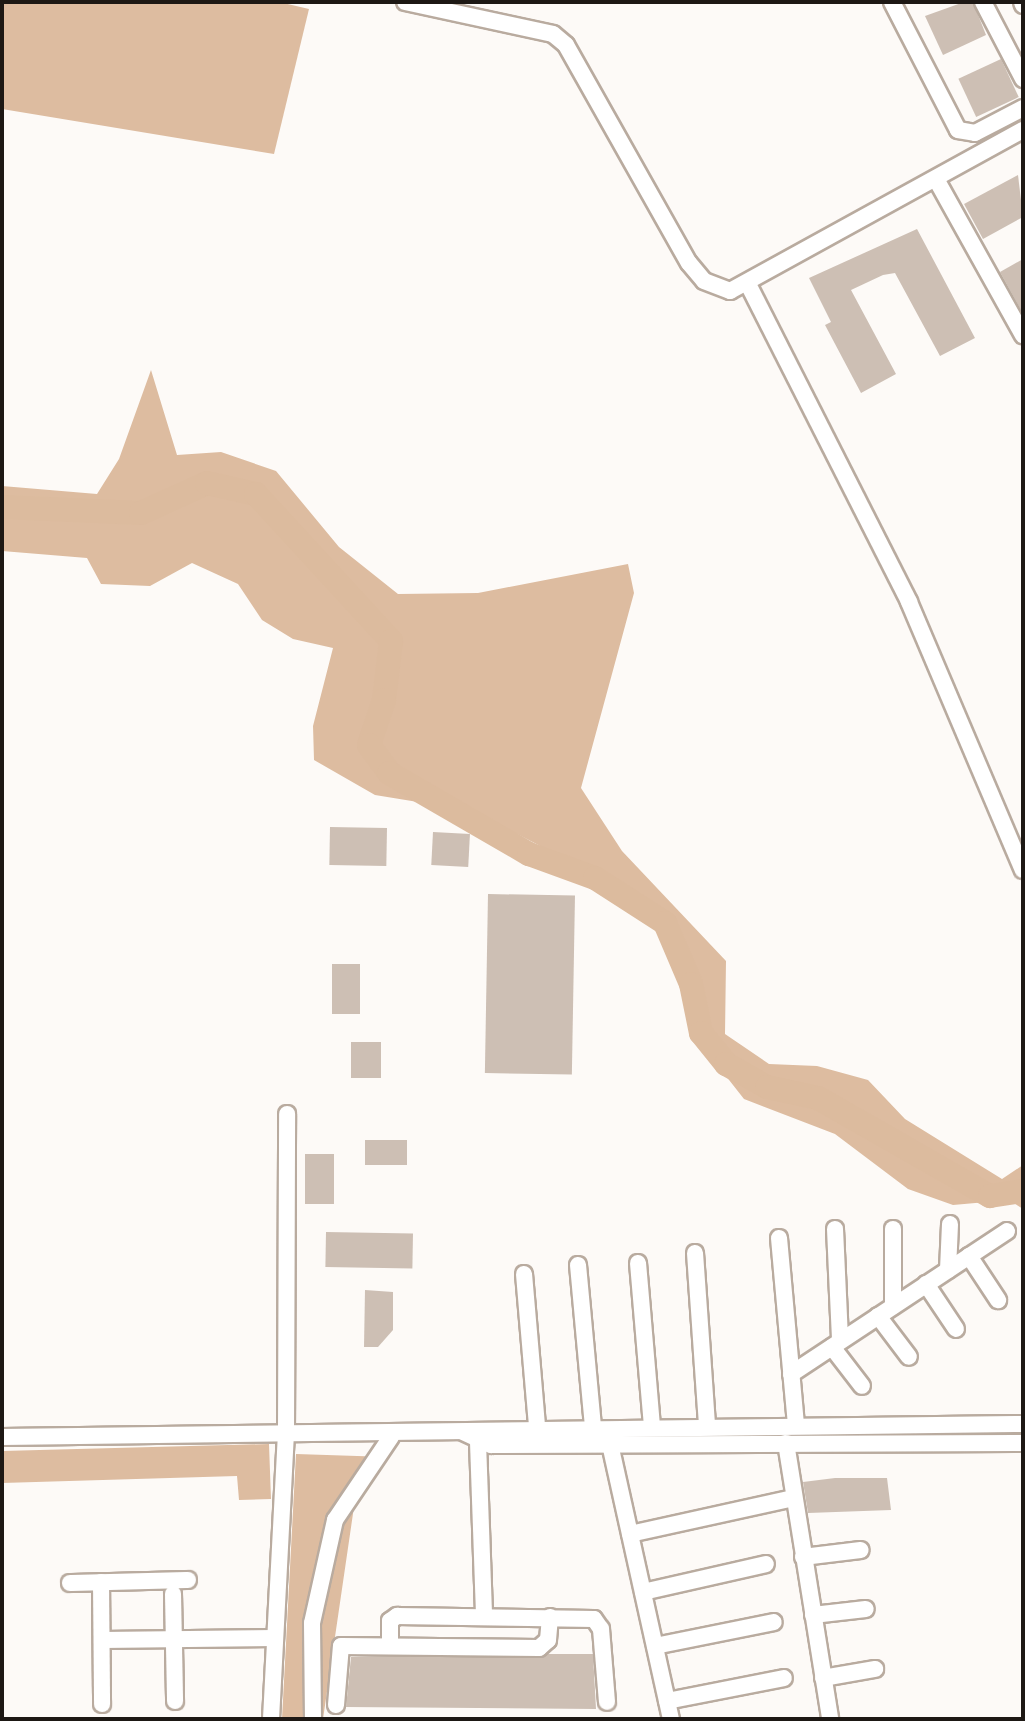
<!DOCTYPE html>
<html>
<head>
<meta charset="utf-8">
<style>
  body { margin:0 }
  #map { position:relative; width:1025px; height:1721px; overflow:hidden; background:#fdfaf7; font-family:Mulish,sans-serif }
  div>[style] { position:absolute }
  [style*='--x'] { left:calc(var(--x)*1px); top:calc(var(--y)*1px); width:calc(var(--w)*1px); rotate:calc(var(--a)*1deg) }
  .forest>* { inset:0; background:#ddbca0 }
  .river>* { height:24px; margin:-12px; padding:0 12px; transform-origin:12px; border-radius:12px; background:#dcbb9e }
  .building>* { inset:0; background:#cdbfb4; transform-origin:0 0 }
  .roads { filter:drop-shadow(2px 0 #b9ab9f) drop-shadow(-2px 0 #b9ab9f) drop-shadow(0 2px #b9ab9f) drop-shadow(0 -2px #b9ab9f) }
  .minor>* { height:16px; margin:-8px; padding:0 8px; transform-origin:8px; border-radius:8px; background:#fff }
  span { translate:-50% -50%; white-space:nowrap; text-align:center; line-height:1.15; -webkit-text-stroke:6px #fff; paint-order:stroke }
  .frame { position:absolute; inset:0; border:4px solid #1d1814; pointer-events:none }
</style>
</head>
<body>
<div id="map">
  <div class="forest">
    <i style="clip-path:polygon(2px 2px,279px 2px,309px 9px,274px 154px,2px 109px)"></i>
    <i style="clip-path:polygon(151px 370px,177px 455px,221px 452px,276px 471px,339px 547px,398px 594px,478px 593px,628px 564px,634px 593px,581px 788px,622px 851px,726px 961px,725px 1034px,769px 1064px,817px 1066px,868px 1080px,905px 1119px,1002px 1179px,1023px 1165px,1023px 1209px,1009px 1200px,953px 1205px,908px 1189px,835px 1134px,744px 1099px,700px 1043px,702px 980px,671px 920px,631px 893px,473px 811px,375px 795px,314px 760px,313px 726px,333px 648px,293px 639px,262px 620px,238px 584px,192px 563px,150px 586px,101px 584px,87px 558px,2px 551px,2px 486px,97px 494px,119px 459px)"></i>
    <i style="clip-path:polygon(269px 1444px,271px 1499px,239px 1500px,237px 1476px,2px 1483px,2px 1451px)"></i>
    <i style="clip-path:polygon(296px 1454px,388px 1457px,355px 1500px,323px 1719px,282px 1719px)"></i>
  </div>
  <div class="river">
    <i style="--x:2;--y:507;--w:139;--a:2.5"></i>
    <i style="--x:141;--y:513;--w:72;--a:-24.4"></i>
    <i style="--x:207;--y:483;--w:50;--a:12.7"></i>
    <i style="--x:256;--y:494;--w:200;--a:47.4"></i>
    <i style="--x:391;--y:641;--w:59;--a:96.8"></i>
    <i style="--x:384;--y:700;--w:47;--a:108.4"></i>
    <i style="--x:369;--y:745;--w:34;--a:54"></i>
    <i style="--x:389;--y:773;--w:162;--a:30.1"></i>
    <i style="--x:529;--y:854;--w:70;--a:20"></i>
    <i style="--x:595;--y:878;--w:83;--a:32.7"></i>
    <i style="--x:665;--y:923;--w:66;--a:66.9"></i>
    <i style="--x:691;--y:984;--w:50;--a:78.5"></i>
    <i style="--x:701;--y:1033;--w:40;--a:51"></i>
    <i style="--x:726;--y:1064;--w:47;--a:29.3"></i>
    <i style="--x:767;--y:1087;--w:52;--a:12.2"></i>
    <i style="--x:818;--y:1098;--w:198;--a:29.7"></i>
    <i style="--x:990;--y:1196;--w:33;--a:-9"></i>
  </div>
  <div class="building">
    <i style="clip-path:polygon(964px 2px,973px 2px,986px 35px,943px 55px,925px 16px)"></i>
    <i style="left:1001px;top:59px;width:42px;height:47px;rotate:65deg"></i>
    <i style="clip-path:polygon(1018px 175px,1023px 217px,983px 239px,964px 204px)"></i>
    <i style="clip-path:polygon(917px 229px,975px 338px,940px 356px,895px 273px,883px 275px,851px 290px,896px 374px,861px 393px,825px 325px,831px 322px,809px 278px)"></i>
    <i style="clip-path:polygon(1023px 259px,1023px 314px,1000px 272px)"></i>
    <i style="left:330px;top:827px;width:57px;height:38px;rotate:1deg"></i>
    <i style="left:433px;top:832px;width:37px;height:33px;rotate:3deg"></i>
    <i style="left:488px;top:894px;width:87px;height:179px;rotate:1deg"></i>
    <i style="left:360px;top:964px;width:50px;height:28px;rotate:90deg"></i>
    <i style="left:351px;top:1042px;width:30px;height:36px"></i>
    <i style="left:407px;top:1140px;width:25px;height:42px;rotate:90deg"></i>
    <i style="left:305px;top:1154px;width:29px;height:50px"></i>
    <i style="left:326px;top:1232px;width:87px;height:35px;rotate:1deg"></i>
    <i style="clip-path:polygon(365px 1290px,393px 1292px,393px 1330px,378px 1347px,364px 1347px)"></i>
    <i style="clip-path:polygon(835px 1478px,887px 1478px,891px 1510px,808px 1513px,803px 1482px)"></i>
    <i style="clip-path:polygon(548px 1654px,593px 1654px,596px 1709px,346px 1707px,351px 1657px)"></i>
  </div>
  <div class="roads">
    <div class="minor">
      <i style="--x:405;--y:2;--w:151;--a:12.2"></i>
      <i style="--x:553;--y:34;--w:17;--a:40"></i>
      <i style="--x:566;--y:45;--w:250;--a:60.6"></i>
      <i style="--x:689;--y:263;--w:23;--a:50"></i>
      <i style="--x:704;--y:281;--w:28;--a:21"></i>
      <i style="--x:730;--y:291;--w:334;--a:-28.8"></i>
      <i style="--x:892;--y:2;--w:144;--a:62.7"></i>
      <i style="--x:958;--y:130;--w:17;--a:10"></i>
      <i style="--x:975;--y:133;--w:54;--a:-27.5"></i>
      <i style="--x:983;--y:2;--w:87;--a:62.5"></i>
      <i style="--x:1022;--y:2;--w:3;--a:72"></i>
      <i style="--x:936;--y:179;--w:179;--a:60.9"></i>
      <i style="--x:749;--y:286;--w:354;--a:63.1"></i>
      <i style="--x:909;--y:602;--w:291;--a:67"></i>
      <i style="--x:835;--y:1229;--w:112;--a:87.4"></i>
      <i style="--x:779;--y:1238;--w:188;--a:84.8"></i>
      <i style="--x:695;--y:1253;--w:173;--a:86"></i>
      <i style="--x:969;--y:1256;--w:53;--a:56.6"></i>
      <i style="--x:638;--y:1263;--w:164;--a:85.1"></i>
      <i style="--x:578;--y:1265;--w:162;--a:84.7"></i>
      <i style="--x:948;--y:1270;--w:46;--a:-87.5"></i>
      <i style="--x:524;--y:1274;--w:153;--a:85.1"></i>
      <i style="--x:926;--y:1284;--w:54;--a:56.3"></i>
      <i style="--x:893;--y:1306;--w:77;--a:-90"></i>
      <i style="--x:878;--y:1316;--w:51;--a:52.9"></i>
      <i style="--x:832;--y:1347;--w:49;--a:52.4"></i>
      <i style="--x:791;--y:1374;--w:259;--a:-33.5"></i>
      <i style="--x:463;--y:1432;--w:31;--a:25"></i>
      <i style="--x:491;--y:1445;--w:532;--a:-0.22"></i>
      <i style="--x:2;--y:1437;--w:1021;--a:-0.73"></i>
      <i style="--x:478;--y:1442;--w:175;--a:88"></i>
      <i style="--x:786;--y:1443;--w:279;--a:80.9"></i>
      <i style="--x:610;--y:1444;--w:282;--a:77.5"></i>
      <i style="--x:630;--y:1534;--w:168;--a:-12.4"></i>
      <i style="--x:803;--y:1557;--w:58;--a:-6.9"></i>
      <i style="--x:101;--y:1582;--w:122;--a:89.5"></i>
      <i style="--x:70;--y:1583;--w:118;--a:-1.5"></i>
      <i style="--x:643;--y:1592;--w:126;--a:-12.8"></i>
      <i style="--x:173;--y:1594;--w:107;--a:88.9"></i>
      <i style="--x:813;--y:1615;--w:53;--a:-6.5"></i>
      <i style="--x:102;--y:1640;--w:173;--a:-0.7"></i>
      <i style="--x:390;--y:1646;--w:25;--a:-90"></i>
      <i style="--x:390;--y:1621;--w:9;--a:-36"></i>
      <i style="--x:397;--y:1616;--w:197;--a:0.9"></i>
      <i style="--x:594;--y:1619;--w:12;--a:55"></i>
      <i style="--x:601;--y:1629;--w:73;--a:85.3"></i>
      <i style="--x:655;--y:1646;--w:121;--a:-11.4"></i>
      <i style="--x:823;--y:1678;--w:53;--a:-9.8"></i>
      <i style="--x:667;--y:1701;--w:119;--a:-11.1"></i>
      <i style="--x:336;--y:1705;--w:59;--a:-85.2"></i>
      <i style="--x:341;--y:1646;--w:198;--a:0.6"></i>
      <i style="--x:539;--y:1648;--w:12;--a:-42"></i>
      <i style="--x:548;--y:1640;--w:23;--a:-85"></i>
      <i style="--x:271;--y:1719;--w:285;--a:-87"></i>
      <i style="--x:286;--y:1434;--w:320;--a:-89.8"></i>
      <i style="--x:313;--y:1719;--w:96;--a:-90.6"></i>
      <i style="--x:312;--y:1623;--w:106;--a:-77.4"></i>
      <i style="--x:335;--y:1520;--w:100;--a:-56"></i>
    </div>
  </div>
  <div class="frame"></div>
</div>
</body>
</html>
